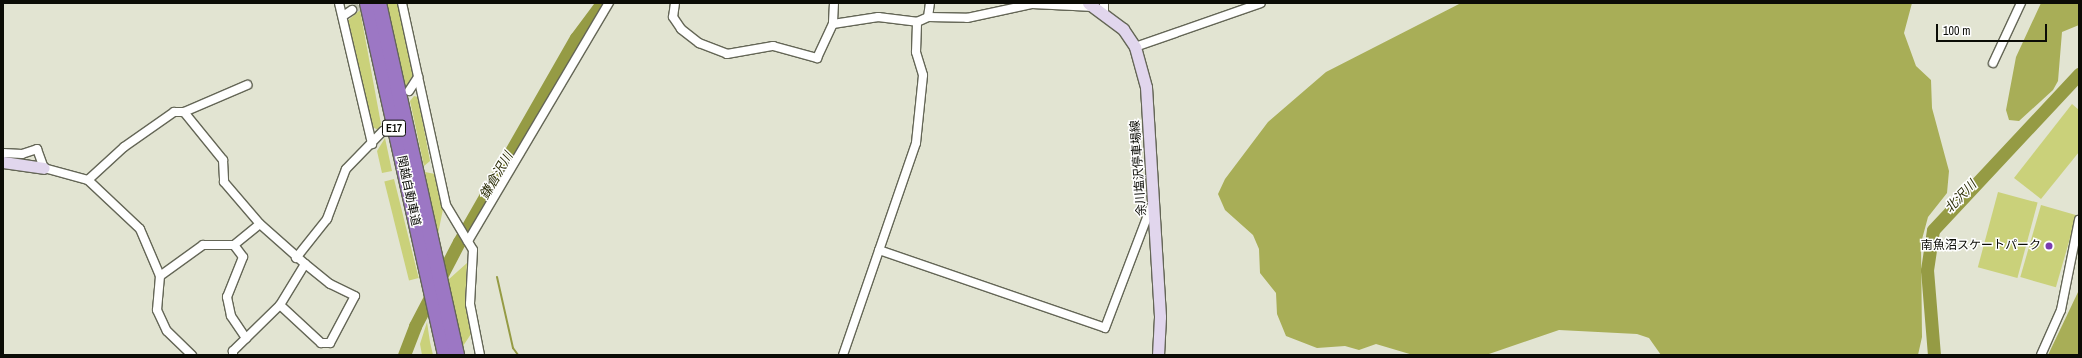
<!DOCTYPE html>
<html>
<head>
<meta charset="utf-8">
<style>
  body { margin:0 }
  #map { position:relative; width:2082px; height:358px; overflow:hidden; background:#e2e4d2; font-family:"Archivo Narrow","Noto Sans JP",sans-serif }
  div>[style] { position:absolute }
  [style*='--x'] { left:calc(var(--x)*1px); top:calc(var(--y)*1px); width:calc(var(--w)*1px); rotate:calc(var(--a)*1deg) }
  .green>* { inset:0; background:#cad17a; transform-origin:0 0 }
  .forest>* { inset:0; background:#a8ae57 }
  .stream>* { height:2px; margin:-1px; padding:0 1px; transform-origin:1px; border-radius:1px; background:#959b44 }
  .river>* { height:13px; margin:-6.5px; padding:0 6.5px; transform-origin:6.5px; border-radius:6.5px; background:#959b44 }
  .street-tunnel>* { height:8px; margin-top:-4px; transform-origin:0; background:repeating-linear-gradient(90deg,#c2c4b3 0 8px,transparent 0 12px) }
  .roads { filter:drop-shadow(1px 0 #646656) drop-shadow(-1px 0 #646656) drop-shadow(0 1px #646656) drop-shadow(0 -1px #646656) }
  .street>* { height:8px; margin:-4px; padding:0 4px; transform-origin:4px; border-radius:4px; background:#fff }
  .secondary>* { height:11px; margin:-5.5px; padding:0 5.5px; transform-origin:5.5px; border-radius:5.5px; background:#e1d6ed }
  .highway>* { height:14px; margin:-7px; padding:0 7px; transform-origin:7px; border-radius:7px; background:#9c77c4 }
  .dots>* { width:11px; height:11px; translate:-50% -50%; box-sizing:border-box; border:2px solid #fff; border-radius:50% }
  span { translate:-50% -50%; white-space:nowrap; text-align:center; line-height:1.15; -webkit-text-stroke:3px #fff; paint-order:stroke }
  .shield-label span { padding:1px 3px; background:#fff; border:1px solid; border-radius:3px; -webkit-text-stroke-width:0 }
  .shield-label { font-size:11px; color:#0b0c06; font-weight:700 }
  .street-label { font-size:12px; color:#0b0c06 }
  .poi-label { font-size:12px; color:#0b0c06 }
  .right { translate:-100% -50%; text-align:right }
  .water-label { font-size:13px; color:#30320c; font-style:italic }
  .frame { position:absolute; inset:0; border:4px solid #0b0c06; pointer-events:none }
  .scale { position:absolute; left:1936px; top:24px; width:111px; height:18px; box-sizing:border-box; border:2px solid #0b0c06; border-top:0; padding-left:5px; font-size:12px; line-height:14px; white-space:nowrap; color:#0b0c06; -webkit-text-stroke:3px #fff; paint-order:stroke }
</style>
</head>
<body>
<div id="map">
  <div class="green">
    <i style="clip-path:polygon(387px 3px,398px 3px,413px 75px,406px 87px)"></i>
    <i style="clip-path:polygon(360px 10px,381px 124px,378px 130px,371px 126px,346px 22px)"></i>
    <i style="clip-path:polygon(414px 96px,418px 97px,430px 161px,424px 166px,410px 101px)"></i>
    <i style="clip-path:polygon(2072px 104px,2079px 110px,2079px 152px,2041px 199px,2014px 178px)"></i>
    <i style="clip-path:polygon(385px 138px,392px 171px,382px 173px,377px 151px)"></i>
    <i style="clip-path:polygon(425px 172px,435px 174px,443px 209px,438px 234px)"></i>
    <i style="left:394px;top:179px;width:102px;height:10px;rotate:76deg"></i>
    <i style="left:1998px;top:192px;width:41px;height:78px;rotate:15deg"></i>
    <i style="left:2041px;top:205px;width:37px;height:75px;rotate:16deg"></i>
    <i style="clip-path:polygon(467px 263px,465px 304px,471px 334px,463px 346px,448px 280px)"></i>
    <i style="clip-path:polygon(427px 322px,430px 342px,433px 355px,422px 355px,420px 344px)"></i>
  </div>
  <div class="forest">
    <i style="clip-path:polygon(1461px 3px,1912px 3px,1904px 33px,1916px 66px,1931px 80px,1932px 108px,1949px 171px,1947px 193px,1928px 217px,1921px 243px,1922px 337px,1918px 355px,1661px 355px,1649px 338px,1637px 334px,1559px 330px,1486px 355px,1413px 355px,1376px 344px,1359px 350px,1345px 346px,1317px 348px,1286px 336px,1277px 314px,1276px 293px,1260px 273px,1259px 249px,1253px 235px,1225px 210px,1218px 194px,1225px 179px,1268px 122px,1326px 72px)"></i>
    <i style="clip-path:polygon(2041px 3px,2079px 3px,2079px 25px,2062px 32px,2058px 81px,2053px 90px,2019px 121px,2009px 120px,2006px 110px,2016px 57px)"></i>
    <i style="clip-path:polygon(2079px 290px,2079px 355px,2048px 355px)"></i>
  </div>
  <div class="stream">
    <i style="--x:497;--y:277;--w:73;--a:77.3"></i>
    <i style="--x:513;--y:348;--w:9;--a:54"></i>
  </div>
  <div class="river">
    <i style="--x:404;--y:355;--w:31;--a:-69"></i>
    <i style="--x:415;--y:326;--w:95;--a:-62.4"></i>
    <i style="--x:459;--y:242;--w:235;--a:-60.2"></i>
    <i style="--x:576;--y:38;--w:44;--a:-53.4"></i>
    <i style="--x:1934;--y:355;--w:85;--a:-94.7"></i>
    <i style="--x:1927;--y:270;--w:40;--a:-81.5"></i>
    <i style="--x:1933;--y:230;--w:214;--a:-46.9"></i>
  </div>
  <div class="street-tunnel">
    <i style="--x:352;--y:10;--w:15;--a:-28"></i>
  </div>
  <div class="roads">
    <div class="street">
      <i style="--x:339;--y:3;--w:145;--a:76.8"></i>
      <i style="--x:402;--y:3;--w:207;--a:77.7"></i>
      <i style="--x:446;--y:205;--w:52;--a:59"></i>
      <i style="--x:473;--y:250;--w:54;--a:93.2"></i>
      <i style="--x:470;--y:304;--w:52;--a:78.9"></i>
      <i style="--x:675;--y:3;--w:14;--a:98"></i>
      <i style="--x:673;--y:17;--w:14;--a:56"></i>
      <i style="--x:681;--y:29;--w:23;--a:38"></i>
      <i style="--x:699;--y:43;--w:30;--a:21"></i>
      <i style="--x:727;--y:54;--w:47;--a:-9.9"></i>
      <i style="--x:773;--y:46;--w:46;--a:15.3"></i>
      <i style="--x:817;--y:58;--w:38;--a:-65"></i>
      <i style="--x:834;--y:3;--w:21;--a:93"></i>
      <i style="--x:833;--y:24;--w:46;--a:-8.8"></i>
      <i style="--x:878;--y:17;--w:39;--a:7"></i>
      <i style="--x:917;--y:22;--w:12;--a:-24"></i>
      <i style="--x:928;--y:17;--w:39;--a:1"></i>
      <i style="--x:967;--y:18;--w:66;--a:-12.2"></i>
      <i style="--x:1032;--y:4;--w:62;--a:2.8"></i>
      <i style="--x:1104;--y:3;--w:9;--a:90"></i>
      <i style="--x:343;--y:16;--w:11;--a:-34"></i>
      <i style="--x:928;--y:17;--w:14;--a:-82"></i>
      <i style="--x:1135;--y:47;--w:133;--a:-19.2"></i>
      <i style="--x:1993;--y:63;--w:66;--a:-65"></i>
      <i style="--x:409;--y:91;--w:17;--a:-57"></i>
      <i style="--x:184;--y:112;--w:69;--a:-23.2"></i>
      <i style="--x:3;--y:153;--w:19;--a:3"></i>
      <i style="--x:22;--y:154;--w:16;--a:-18"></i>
      <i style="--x:37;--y:149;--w:20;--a:70"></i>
      <i style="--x:44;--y:168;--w:46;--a:15.3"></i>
      <i style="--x:88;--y:180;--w:71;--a:43.3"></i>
      <i style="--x:140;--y:229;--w:51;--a:66.9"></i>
      <i style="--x:160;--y:276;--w:34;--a:95"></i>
      <i style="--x:157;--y:310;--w:23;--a:65"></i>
      <i style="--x:167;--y:331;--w:35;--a:44"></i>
      <i style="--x:88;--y:180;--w:49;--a:-42.5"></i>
      <i style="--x:124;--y:147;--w:61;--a:-35"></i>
      <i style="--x:174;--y:112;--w:10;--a:0"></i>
      <i style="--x:184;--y:112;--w:62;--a:50.9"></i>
      <i style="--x:223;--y:160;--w:22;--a:87"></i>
      <i style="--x:224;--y:182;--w:55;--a:49.4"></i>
      <i style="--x:468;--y:241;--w:277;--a:-59.4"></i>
      <i style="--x:234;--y:245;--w:15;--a:53"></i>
      <i style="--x:243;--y:257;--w:43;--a:111.8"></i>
      <i style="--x:227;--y:297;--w:19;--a:78"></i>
      <i style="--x:231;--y:316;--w:27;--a:56"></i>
      <i style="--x:879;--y:250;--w:239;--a:19"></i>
      <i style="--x:1105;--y:328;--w:133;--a:-69.2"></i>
      <i style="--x:296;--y:258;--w:50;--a:-51.5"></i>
      <i style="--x:327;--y:219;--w:53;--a:-69.2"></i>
      <i style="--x:346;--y:169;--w:53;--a:-45.8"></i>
      <i style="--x:160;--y:276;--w:53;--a:-35.8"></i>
      <i style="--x:203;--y:245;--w:31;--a:0"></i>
      <i style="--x:234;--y:245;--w:33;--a:-39"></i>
      <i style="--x:260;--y:224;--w:60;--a:41.6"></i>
      <i style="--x:305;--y:264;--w:48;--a:121.4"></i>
      <i style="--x:280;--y:305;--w:66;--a:135.6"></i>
      <i style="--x:233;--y:351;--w:4;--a:90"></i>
      <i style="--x:280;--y:305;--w:56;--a:42.8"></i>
      <i style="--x:321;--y:343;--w:9;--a:0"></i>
      <i style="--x:330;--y:343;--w:53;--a:-62"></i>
      <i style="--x:355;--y:296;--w:28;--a:-154"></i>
      <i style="--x:330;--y:284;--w:32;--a:-141"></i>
      <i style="--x:843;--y:355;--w:224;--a:-71"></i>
      <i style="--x:916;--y:143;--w:68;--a:-84.1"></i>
      <i style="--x:923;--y:75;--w:24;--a:-107"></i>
      <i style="--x:916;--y:52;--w:30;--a:-88"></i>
      <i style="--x:2041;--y:355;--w:49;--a:-66"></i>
      <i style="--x:2061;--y:310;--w:92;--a:-78.7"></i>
    </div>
    <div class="secondary">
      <i style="--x:1088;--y:3;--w:44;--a:36.6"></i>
      <i style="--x:1123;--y:29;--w:22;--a:56"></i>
      <i style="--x:1135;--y:47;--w:41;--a:74.6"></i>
      <i style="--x:1146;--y:87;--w:230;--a:86.5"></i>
      <i style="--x:1160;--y:317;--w:38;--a:93"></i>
      <i style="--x:3;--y:162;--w:41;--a:8.3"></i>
    </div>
    <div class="highway">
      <i style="--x:367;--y:3;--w:361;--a:77.5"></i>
      <i style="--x:379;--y:3;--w:361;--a:77.5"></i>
    </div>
  </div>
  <div class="dots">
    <i style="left:2049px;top:246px;background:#7a3bb0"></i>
  </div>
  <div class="shield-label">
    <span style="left:394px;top:128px">E17</span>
  </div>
  <div class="street-label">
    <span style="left:1139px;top:168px;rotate:-94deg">余川塩沢停車場線</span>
    <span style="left:408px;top:191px;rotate:78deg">関越自動車道</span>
  </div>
  <div class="poi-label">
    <span class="right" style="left:2041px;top:246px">南魚沼スケートパーク</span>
  </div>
  <div class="water-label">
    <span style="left:497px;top:176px;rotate:-60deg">鎌倉沢川</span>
    <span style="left:1961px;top:197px;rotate:-46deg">北沢川</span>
  </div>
  <div class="frame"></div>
  <div class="scale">100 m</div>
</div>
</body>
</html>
